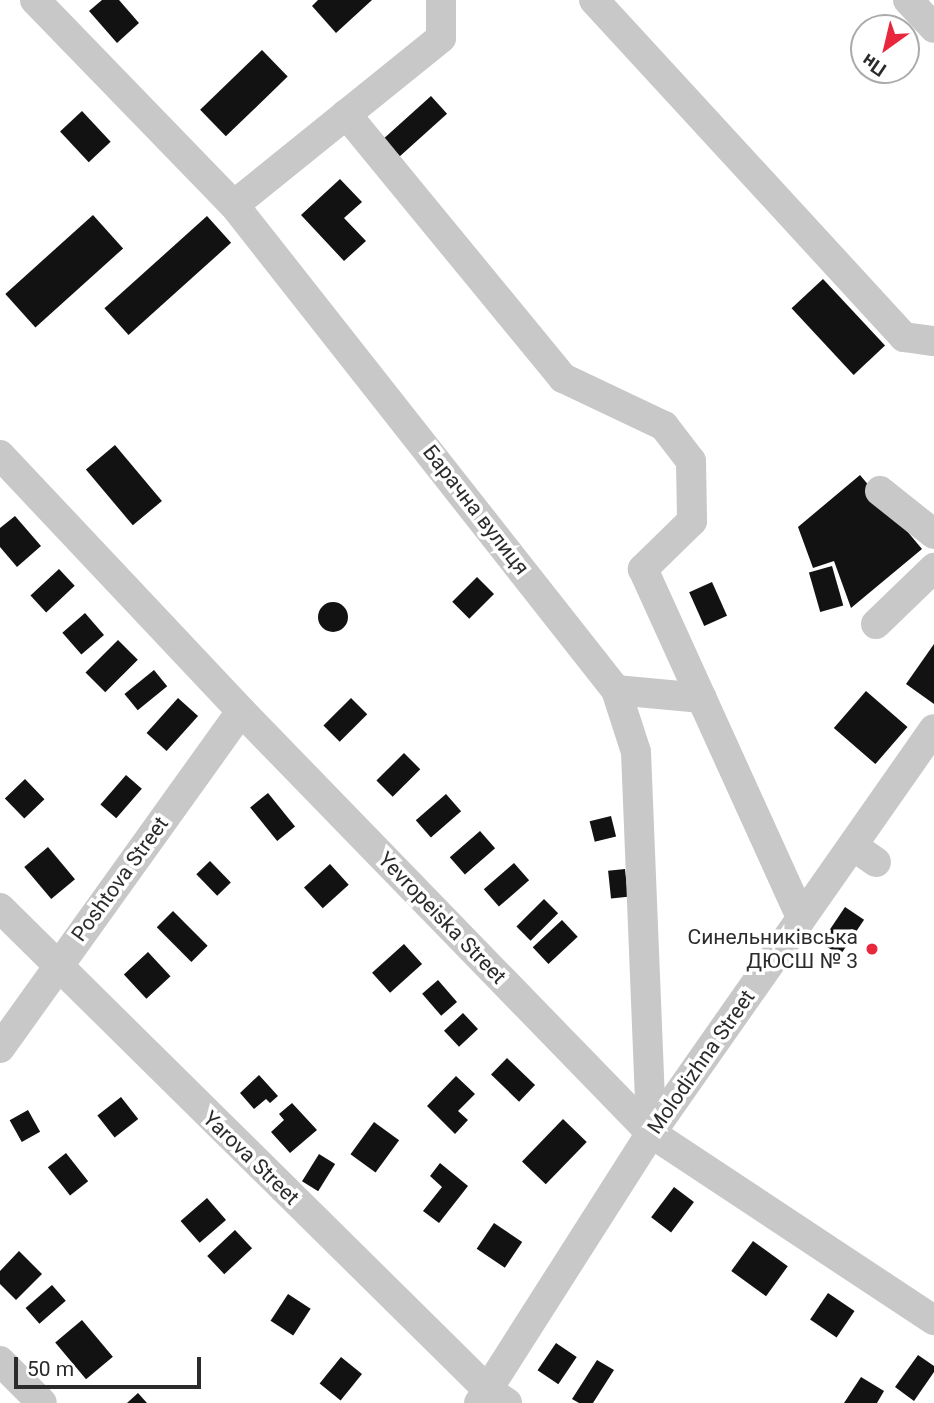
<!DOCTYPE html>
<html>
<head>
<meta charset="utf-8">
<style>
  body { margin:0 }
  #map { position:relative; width:934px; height:1403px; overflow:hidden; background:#fff; font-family:Roboto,sans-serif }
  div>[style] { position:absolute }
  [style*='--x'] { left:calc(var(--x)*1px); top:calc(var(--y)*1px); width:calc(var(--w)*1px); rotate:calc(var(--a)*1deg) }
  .building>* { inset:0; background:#121212; transform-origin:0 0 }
  .round { border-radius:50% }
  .minor>* { height:30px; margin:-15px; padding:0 15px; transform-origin:15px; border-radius:15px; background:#c8c8c8 }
  .dots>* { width:19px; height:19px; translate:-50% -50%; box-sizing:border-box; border:4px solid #fff; border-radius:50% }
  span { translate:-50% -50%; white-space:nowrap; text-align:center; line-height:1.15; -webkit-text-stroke:7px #fff; paint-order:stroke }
  .street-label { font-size:21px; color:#2b2b2b }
  .poi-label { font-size:21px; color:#2b2b2b }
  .right { translate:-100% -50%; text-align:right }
  .north { position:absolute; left:850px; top:14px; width:70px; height:70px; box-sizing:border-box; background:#fff; border:2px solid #aaa; border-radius:50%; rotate:214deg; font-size:19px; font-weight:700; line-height:28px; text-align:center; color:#2b2b2b }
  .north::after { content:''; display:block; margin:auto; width:24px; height:32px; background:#e9273c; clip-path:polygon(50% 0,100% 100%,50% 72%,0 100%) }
  .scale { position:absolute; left:14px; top:1357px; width:187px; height:32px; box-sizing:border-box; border:4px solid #2b2b2b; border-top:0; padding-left:9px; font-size:21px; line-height:24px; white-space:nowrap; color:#2b2b2b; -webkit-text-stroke:5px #fff; paint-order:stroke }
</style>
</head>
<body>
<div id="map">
  <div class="building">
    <i style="clip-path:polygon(102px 0,119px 0,139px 23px,117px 43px,89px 11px)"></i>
    <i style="clip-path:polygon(318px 0,372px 0,336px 33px,312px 6px)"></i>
    <i style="left:262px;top:50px;width:37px;height:86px;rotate:46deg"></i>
    <i style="left:431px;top:96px;width:24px;height:65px;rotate:48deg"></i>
    <i style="left:82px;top:111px;width:42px;height:30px;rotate:47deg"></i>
    <i style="clip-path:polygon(340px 179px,362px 202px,344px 218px,366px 241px,344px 261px,301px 215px)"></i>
    <i style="left:93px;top:215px;width:45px;height:118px;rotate:48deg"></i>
    <i style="left:207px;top:216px;width:36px;height:138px;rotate:48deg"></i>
    <i style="left:823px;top:279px;width:91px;height:43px;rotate:47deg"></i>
    <i style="left:115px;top:445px;width:73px;height:38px;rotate:50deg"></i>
    <i style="clip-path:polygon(860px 475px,922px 549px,851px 608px,834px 561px,813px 568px,798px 527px)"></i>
    <i style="clip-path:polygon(15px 516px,41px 546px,17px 567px,0 547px,0 528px)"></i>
    <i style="left:832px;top:566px;width:41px;height:24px;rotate:74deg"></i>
    <i style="left:59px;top:569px;width:23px;height:39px;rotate:47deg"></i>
    <i style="left:477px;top:577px;width:24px;height:35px;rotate:45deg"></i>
    <i style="left:712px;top:582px;width:37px;height:25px;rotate:66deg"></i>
    <i class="round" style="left:318px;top:602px;width:30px;height:30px"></i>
    <i style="left:85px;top:613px;width:29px;height:30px;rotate:49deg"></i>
    <i style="left:118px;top:640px;width:28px;height:46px;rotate:45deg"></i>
    <i style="clip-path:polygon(934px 644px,934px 704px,906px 684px)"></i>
    <i style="left:154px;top:670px;width:21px;height:38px;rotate:51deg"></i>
    <i style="left:866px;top:691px;width:55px;height:49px;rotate:41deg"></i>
    <i style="left:178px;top:698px;width:27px;height:47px;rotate:42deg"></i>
    <i style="left:351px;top:698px;width:23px;height:39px;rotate:45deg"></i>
    <i style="left:404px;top:753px;width:23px;height:39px;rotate:45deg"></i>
    <i style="left:126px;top:775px;width:21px;height:39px;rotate:41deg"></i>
    <i style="left:25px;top:779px;width:28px;height:28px;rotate:46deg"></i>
    <i style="left:268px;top:793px;width:43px;height:23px;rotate:51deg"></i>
    <i style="left:446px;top:794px;width:23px;height:40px;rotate:49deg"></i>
    <i style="left:611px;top:816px;width:21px;height:22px;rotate:76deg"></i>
    <i style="left:480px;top:831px;width:23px;height:40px;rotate:49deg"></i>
    <i style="left:48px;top:847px;width:42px;height:31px;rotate:50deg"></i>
    <i style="left:210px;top:861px;width:30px;height:19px;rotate:46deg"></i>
    <i style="left:514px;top:863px;width:23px;height:40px;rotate:49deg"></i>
    <i style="left:330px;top:864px;width:28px;height:35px;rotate:48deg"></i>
    <i style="left:625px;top:869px;width:28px;height:17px;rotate:84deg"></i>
    <i style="left:544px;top:899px;width:20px;height:39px;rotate:45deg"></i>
    <i style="left:845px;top:907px;width:23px;height:43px;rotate:34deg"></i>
    <i style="left:173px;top:911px;width:49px;height:23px;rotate:45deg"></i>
    <i style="left:562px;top:920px;width:23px;height:40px;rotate:47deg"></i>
    <i style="left:404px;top:944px;width:27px;height:43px;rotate:48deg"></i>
    <i style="left:148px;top:952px;width:33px;height:33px;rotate:47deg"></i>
    <i style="left:438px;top:980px;width:29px;height:21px;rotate:49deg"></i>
    <i style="left:463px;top:1013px;width:22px;height:26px;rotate:47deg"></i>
    <i style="left:507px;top:1058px;width:39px;height:23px;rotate:44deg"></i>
    <i style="clip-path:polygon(259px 1075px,278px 1096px,270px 1103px,266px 1099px,254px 1109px,240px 1093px)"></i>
    <i style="clip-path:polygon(456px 1076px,475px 1094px,458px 1111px,468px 1120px,455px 1134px,427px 1106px)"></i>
    <i style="left:121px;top:1097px;width:28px;height:30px;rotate:52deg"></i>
    <i style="clip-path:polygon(292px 1103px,317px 1130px,290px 1153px,271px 1132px,284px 1120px,279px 1114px)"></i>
    <i style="left:28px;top:1110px;width:25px;height:21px;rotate:61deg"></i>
    <i style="left:563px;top:1119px;width:33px;height:59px;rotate:44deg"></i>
    <i style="left:374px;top:1122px;width:31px;height:40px;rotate:36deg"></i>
    <i style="left:66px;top:1153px;width:36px;height:23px;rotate:52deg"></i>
    <i style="left:319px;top:1154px;width:19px;height:32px;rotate:32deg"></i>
    <i style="clip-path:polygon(440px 1163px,468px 1186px,439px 1223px,423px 1211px,442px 1187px,430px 1176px)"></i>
    <i style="left:674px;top:1187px;width:25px;height:38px;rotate:37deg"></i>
    <i style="left:207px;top:1198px;width:29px;height:35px;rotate:49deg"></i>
    <i style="left:494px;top:1223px;width:34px;height:31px;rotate:34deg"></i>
    <i style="left:235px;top:1230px;width:25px;height:38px;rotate:47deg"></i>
    <i style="left:753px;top:1241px;width:43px;height:37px;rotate:36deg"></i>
    <i style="clip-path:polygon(19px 1251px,42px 1274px,16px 1300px,0 1284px,0 1271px)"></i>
    <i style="left:52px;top:1285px;width:21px;height:35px;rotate:49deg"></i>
    <i style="left:828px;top:1293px;width:32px;height:32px;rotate:34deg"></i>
    <i style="left:288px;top:1294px;width:27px;height:32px;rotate:33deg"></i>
    <i style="left:82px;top:1320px;width:48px;height:35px;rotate:50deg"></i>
    <i style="left:556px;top:1343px;width:25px;height:33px;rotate:34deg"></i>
    <i style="clip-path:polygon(918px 1355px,934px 1366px,934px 1372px,914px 1401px,895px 1387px)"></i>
    <i style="left:341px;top:1357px;width:27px;height:34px;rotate:39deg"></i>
    <i style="clip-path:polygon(597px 1360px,614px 1370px,593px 1403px,579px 1403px,572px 1399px)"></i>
    <i style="clip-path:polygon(861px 1377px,884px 1391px,877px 1403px,844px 1403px)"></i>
    <i style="clip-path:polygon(138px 1393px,147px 1403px,127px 1403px)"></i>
  </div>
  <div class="minor">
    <i style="--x:35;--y:0;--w:286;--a:45.9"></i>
    <i style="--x:234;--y:205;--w:617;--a:51.78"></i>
    <i style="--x:616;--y:690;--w:65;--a:72.1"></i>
    <i style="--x:636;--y:752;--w:381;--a:87.7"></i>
    <i style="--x:594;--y:0;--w:458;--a:47.4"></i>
    <i style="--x:904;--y:337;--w:30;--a:8"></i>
    <i style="--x:908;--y:0;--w:38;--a:47"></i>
    <i style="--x:346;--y:114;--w:342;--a:50.6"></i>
    <i style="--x:563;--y:378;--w:112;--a:25.4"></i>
    <i style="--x:664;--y:426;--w:44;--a:52.4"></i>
    <i style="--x:691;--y:461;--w:60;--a:89"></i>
    <i style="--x:692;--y:521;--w:69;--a:135.6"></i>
    <i style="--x:643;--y:569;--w:383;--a:65.6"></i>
    <i style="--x:234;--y:205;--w:266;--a:-38.9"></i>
    <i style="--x:441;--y:38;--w:38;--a:-90"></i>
    <i style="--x:0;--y:455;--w:352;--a:46.7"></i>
    <i style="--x:241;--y:711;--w:588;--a:45.83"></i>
    <i style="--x:651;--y:1133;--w:339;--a:33.5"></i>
    <i style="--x:880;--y:491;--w:69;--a:38.5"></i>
    <i style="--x:876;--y:624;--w:81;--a:-44"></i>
    <i style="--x:616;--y:690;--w:86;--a:5.3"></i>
    <i style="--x:853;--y:846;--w:28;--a:35"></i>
    <i style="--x:0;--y:908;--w:686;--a:44.65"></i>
    <i style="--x:488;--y:1390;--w:23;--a:34"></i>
    <i style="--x:0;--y:1048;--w:414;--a:-54.4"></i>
    <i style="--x:0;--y:1361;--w:59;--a:45"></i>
    <i style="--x:479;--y:1403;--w:320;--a:-57.5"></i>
    <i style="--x:651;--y:1133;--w:493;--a:-55"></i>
  </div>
  <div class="dots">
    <i style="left:872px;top:949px;background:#e9273c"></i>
  </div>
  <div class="street-label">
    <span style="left:476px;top:510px;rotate:52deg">Барачна вулиця</span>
    <span style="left:120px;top:879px;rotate:-54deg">Poshtova Street</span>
    <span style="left:442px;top:918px;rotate:46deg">Yevropeiska Street</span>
    <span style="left:701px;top:1062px;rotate:-55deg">Molodizhna Street</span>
    <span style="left:251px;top:1158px;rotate:44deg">Yarova Street</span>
  </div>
  <div class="poi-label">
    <span class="right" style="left:858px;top:949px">Синельниківська<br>ДЮСШ № 3</span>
  </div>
  <div class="north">Пн</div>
  <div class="scale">50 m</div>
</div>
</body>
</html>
